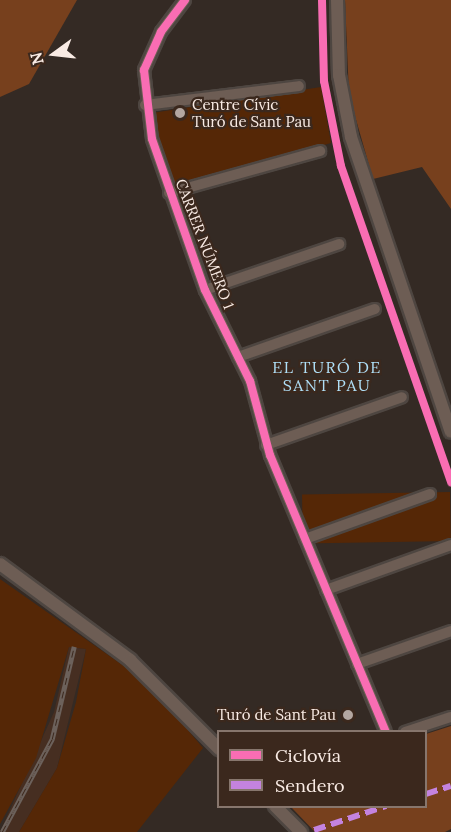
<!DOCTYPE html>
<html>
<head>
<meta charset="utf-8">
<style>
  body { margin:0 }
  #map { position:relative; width:451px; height:832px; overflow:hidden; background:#342a24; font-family:Lora,serif }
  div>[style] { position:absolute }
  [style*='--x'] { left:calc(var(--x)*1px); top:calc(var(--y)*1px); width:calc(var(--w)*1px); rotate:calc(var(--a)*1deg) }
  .built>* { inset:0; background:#462e21 }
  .green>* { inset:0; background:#552706; transform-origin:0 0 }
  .forest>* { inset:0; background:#77401d }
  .roads { filter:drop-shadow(2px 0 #4e4641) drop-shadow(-2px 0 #4e4641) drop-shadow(0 2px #4e4641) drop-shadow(0 -2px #4e4641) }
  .minor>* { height:10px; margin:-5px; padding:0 5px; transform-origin:5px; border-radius:5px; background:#6d5d54 }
  .tertiary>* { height:12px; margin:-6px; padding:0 6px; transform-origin:6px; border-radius:6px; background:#6d5d54 }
  .rail>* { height:4.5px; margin-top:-2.25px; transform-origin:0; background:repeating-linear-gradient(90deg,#3b281d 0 7px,#6c615b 0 14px); box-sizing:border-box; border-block:2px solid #6c615b }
  .quiet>* { height:6px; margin-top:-3px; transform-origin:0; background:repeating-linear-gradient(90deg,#c483df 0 12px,transparent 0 18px) }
  .cycleway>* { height:8px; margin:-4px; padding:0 4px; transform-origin:4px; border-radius:4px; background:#f96db3 }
  .dots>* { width:16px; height:16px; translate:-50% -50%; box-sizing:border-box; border:3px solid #3b281d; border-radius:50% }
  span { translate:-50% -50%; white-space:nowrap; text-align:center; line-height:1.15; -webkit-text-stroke:4.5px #3b281d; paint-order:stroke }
  .poi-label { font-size:15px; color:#f9ebe4 }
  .left { translate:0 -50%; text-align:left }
  .right { translate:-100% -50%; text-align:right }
  .street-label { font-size:15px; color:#f9ebe4 }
  .neighbourhood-label { font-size:16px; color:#afdff7; letter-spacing:1.5px }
  .legend { position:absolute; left:217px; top:730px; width:210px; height:78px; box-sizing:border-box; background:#3b281d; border:2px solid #87766d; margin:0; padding:8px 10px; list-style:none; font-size:18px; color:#f9ebe4 }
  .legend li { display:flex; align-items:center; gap:12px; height:30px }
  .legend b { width:30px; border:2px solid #87766d }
  .north { position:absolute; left:24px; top:24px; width:60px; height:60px; -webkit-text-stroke:4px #3b281d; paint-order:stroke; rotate:255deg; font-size:16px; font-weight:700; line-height:24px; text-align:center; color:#f9ebe4 }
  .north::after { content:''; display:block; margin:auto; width:21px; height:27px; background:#f9ebe4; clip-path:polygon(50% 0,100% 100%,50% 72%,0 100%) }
</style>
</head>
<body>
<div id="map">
  <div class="built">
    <i style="clip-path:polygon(69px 647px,86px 649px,57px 768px,19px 832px,0 832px,54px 712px)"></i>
  </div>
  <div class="green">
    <i style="clip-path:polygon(321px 87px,331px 143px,173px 187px,152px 113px)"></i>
    <i style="left:450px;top:492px;width:49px;height:148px;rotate:89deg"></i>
    <i style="clip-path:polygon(0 579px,148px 683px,203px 748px,137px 832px,19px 832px,57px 768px,76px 702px,86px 649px,69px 647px,36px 758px,0 824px)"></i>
  </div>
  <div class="forest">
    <i style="clip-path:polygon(0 0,77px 0,29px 84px,0 97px)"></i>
    <i style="clip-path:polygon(345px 0,451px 0,451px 209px,422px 167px,373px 179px,349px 95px)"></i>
    <i style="clip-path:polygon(451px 726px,451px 829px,445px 832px,315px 832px,292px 808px,426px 806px,426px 734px)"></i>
  </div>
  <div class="roads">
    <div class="minor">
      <i style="--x:185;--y:0;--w:40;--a:127"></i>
      <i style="--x:161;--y:32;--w:42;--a:114.1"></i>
      <i style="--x:144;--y:70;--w:69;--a:83.4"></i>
      <i style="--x:152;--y:139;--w:160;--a:70.7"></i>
      <i style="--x:205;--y:290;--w:102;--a:63.7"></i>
      <i style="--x:250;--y:381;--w:77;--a:74.9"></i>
      <i style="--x:270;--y:455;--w:300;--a:67.3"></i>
      <i style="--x:145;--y:105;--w:155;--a:-7"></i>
      <i style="--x:169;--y:193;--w:157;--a:-15.5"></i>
      <i style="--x:205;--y:290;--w:142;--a:-18.9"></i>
      <i style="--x:238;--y:357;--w:145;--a:-19.3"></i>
      <i style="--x:266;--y:445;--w:144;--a:-19.4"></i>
      <i style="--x:305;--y:539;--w:133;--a:-19.8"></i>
      <i style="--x:326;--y:590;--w:133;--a:-19.8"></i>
      <i style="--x:357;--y:664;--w:100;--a:-19.3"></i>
      <i style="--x:405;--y:732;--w:48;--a:-18.1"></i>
    </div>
    <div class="tertiary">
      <i style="--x:337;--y:0;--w:75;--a:88.5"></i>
      <i style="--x:339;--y:75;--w:63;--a:79"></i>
      <i style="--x:351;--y:137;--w:311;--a:71.3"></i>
      <i style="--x:0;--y:564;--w:162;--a:36.4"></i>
      <i style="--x:130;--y:660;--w:126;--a:45"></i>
      <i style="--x:275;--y:806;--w:37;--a:45"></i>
    </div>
  </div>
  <div class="rail">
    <i style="--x:2;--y:832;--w:106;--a:-61.7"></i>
    <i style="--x:52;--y:739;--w:95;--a:-76.6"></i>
  </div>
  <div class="quiet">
    <i style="--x:426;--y:794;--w:26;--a:-18"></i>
    <i style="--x:314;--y:830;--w:76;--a:-18.4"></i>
  </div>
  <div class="cycleway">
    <i style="--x:185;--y:0;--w:40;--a:127"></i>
    <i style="--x:161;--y:32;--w:42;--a:114.1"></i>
    <i style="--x:144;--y:70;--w:69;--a:83.4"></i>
    <i style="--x:152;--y:139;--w:160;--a:70.7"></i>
    <i style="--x:205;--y:290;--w:102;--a:63.7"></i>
    <i style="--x:250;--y:381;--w:77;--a:74.9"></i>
    <i style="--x:270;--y:455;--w:300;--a:67.3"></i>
    <i style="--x:322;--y:0;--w:81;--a:88.6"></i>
    <i style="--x:324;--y:81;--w:87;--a:78.7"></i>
    <i style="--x:341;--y:166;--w:335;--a:70.8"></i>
  </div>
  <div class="dots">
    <i style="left:180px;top:113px;background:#b4a7a1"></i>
    <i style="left:348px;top:715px;background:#b4a7a1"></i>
  </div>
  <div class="poi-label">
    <span class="left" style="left:192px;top:113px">Centre Cívic<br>Turó de Sant Pau</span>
    <span class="right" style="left:336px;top:715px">Turó de Sant Pau</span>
  </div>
  <div class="street-label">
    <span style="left:205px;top:244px;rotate:69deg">CARRER NÚMERO 1</span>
  </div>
  <div class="neighbourhood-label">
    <span style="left:327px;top:376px">EL TURÓ DE<br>SANT PAU</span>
  </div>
  <ul class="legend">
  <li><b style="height:8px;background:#f96db3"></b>Ciclovía</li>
  <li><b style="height:8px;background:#c483df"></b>Sendero</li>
  </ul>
  <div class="north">N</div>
</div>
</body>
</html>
